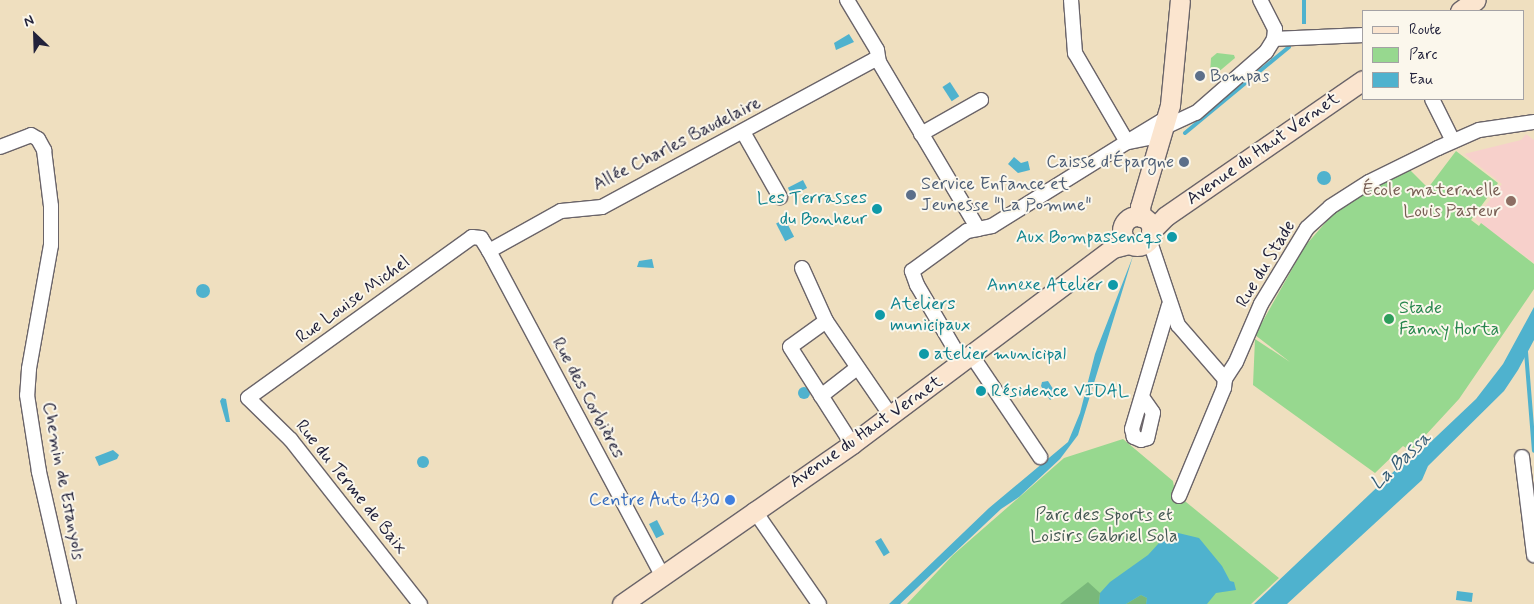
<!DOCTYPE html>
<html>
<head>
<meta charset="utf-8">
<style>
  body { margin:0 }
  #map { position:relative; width:1534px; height:604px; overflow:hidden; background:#efdfbf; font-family:Mynerve,sans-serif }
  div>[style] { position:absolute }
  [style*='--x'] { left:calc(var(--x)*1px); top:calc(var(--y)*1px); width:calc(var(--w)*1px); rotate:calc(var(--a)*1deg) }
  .built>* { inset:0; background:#f7d0cb }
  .green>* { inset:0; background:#97d88f }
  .forest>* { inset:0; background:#79b87a }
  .water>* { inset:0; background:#4fb2ce; transform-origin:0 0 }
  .round { border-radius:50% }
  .stream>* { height:4px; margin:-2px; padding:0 2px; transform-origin:2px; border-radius:2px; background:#4fb2ce }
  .roads { filter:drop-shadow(1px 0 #6a6469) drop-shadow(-1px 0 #6a6469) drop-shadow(0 1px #6a6469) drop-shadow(0 -1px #6a6469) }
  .street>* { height:14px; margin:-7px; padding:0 7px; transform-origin:7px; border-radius:7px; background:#fff }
  .secondary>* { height:19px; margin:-9.5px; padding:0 9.5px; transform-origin:9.5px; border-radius:9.5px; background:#fbe5cf }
  .secondary>.ring { margin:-9.5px; padding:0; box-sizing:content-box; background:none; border:19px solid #fbe5cf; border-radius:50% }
  .dots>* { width:14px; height:14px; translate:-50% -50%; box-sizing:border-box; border:2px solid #fbf7ec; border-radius:50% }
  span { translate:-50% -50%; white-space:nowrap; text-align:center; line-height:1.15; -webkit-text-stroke:4px #fbf7ec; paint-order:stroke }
  .service-label { font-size:18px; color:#4e5e75 }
  .left { translate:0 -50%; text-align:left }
  .right { translate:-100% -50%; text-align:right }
  .street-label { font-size:18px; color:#22223b }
  .education-label { font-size:18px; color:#785e54 }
  .culture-label { font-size:18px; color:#0d838f }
  .leisure-label { font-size:18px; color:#27864d }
  .shop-label { font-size:18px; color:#366cbe }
  .park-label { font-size:18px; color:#455954 }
  .water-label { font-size:19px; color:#345c76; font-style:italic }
  .legend { position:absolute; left:1362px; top:10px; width:162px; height:90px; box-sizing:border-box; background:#fbf7ec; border:1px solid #a4a2a5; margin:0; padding:6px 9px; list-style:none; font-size:15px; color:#22223b }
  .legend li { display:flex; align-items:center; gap:10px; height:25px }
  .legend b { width:25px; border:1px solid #a4a2a5 }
  .north { position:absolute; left:10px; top:10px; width:50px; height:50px; -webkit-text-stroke:4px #fbf7ec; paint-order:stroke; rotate:336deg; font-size:14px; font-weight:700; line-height:20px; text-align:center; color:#22223b }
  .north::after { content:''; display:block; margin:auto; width:18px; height:22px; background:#22223b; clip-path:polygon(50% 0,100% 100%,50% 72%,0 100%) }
</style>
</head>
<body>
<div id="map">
  <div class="built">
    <i style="clip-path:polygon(1526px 134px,1534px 140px,1534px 263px,1475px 219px,1502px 184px,1464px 154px,1521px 140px)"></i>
  </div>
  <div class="green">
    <i style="clip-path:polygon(1217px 53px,1234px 55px,1235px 58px,1216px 74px,1210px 73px,1211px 58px)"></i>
    <i style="clip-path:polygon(1456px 151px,1498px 183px,1471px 220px,1479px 226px,1481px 223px,1534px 264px,1534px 289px,1459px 399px,1411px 451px,1403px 446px,1375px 473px,1253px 385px,1255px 339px,1290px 362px,1255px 335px,1305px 246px,1333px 214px,1361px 193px,1410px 170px,1428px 188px)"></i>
    <i style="clip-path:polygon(1123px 439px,1173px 481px,1175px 493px,1279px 578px,1251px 604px,907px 604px,953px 555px,1064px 458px)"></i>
  </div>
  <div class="forest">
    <i style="clip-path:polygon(1088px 582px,1100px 593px,1099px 604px,1060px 604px)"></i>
    <i style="clip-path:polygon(1141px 595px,1147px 598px,1146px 604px,1126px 604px)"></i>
  </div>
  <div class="water">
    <i style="left:1302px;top:0;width:4px;height:24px"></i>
    <i style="clip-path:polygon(849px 34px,854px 42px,836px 50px,834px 43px)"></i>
    <i style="left:950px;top:82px;width:17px;height:9px;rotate:57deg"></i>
    <i style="clip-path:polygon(1014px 157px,1021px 163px,1028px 161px,1030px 170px,1018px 173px,1008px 164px)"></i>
    <i class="round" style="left:1317px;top:171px;width:14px;height:14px"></i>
    <i style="left:803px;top:180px;width:9px;height:17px;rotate:63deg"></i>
    <i style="left:785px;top:219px;width:20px;height:10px;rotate:63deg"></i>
    <i style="clip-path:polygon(1133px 256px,1078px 435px,1060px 459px,1019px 497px,1001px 509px,900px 604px,889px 604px,989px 508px,1068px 442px,1080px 413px,1095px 354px)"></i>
    <i style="clip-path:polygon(652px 259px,654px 268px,637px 267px,639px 261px)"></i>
    <i class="round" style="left:196px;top:284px;width:14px;height:14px"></i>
    <i style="clip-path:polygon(1534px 307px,1534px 340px,1518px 370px,1504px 391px,1428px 466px,1422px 480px,1287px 604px,1254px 604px,1409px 457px,1418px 454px,1476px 399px,1503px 364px)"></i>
    <i style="clip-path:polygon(1048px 381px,1057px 395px,1050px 400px,1041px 386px,1042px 382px)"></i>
    <i class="round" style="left:798px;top:387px;width:12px;height:12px"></i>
    <i style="clip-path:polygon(222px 398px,226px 399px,230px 422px,226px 422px,220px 401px)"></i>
    <i style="clip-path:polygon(113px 450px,119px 455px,117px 459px,99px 466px,95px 457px)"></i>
    <i class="round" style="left:417px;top:456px;width:12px;height:12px"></i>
    <i style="left:657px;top:520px;width:16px;height:9px;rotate:63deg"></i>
    <i style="clip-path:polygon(1170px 531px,1199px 538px,1222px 566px,1230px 581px,1234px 582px,1236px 590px,1216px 593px,1207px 604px,1146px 604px,1147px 598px,1141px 595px,1126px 604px,1099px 604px,1100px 593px,1110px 582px,1148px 555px)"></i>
    <i style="left:881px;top:538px;width:17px;height:7px;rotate:59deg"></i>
    <i style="left:1457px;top:591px;width:16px;height:9px;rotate:7deg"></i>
  </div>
  <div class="stream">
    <i style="--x:1185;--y:133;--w:135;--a:-39.6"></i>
    <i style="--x:1526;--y:352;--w:99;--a:85.4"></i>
  </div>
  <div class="roads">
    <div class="street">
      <i style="--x:847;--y:0;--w:58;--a:59"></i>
      <i style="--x:877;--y:50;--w:12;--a:81"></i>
      <i style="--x:1274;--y:39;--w:89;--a:-2.6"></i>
      <i style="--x:879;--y:62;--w:194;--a:59.3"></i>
      <i style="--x:978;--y:229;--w:14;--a:-12"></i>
      <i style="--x:992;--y:226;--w:159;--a:-31.9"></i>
      <i style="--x:1127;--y:142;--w:103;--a:-120.3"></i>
      <i style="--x:1075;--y:53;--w:53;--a:-94.3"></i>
      <i style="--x:1432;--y:99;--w:47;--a:63.4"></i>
      <i style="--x:1161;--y:129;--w:38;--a:-25"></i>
      <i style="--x:1196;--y:113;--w:93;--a:-41.1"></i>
      <i style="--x:1266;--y:52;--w:15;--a:-58"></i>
      <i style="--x:1274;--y:39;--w:10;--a:-84"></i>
      <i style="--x:1275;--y:29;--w:33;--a:-117"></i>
      <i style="--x:743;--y:132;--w:75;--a:60.4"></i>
      <i style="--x:921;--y:134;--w:69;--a:-29.5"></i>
      <i style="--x:1159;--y:136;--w:33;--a:169"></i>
      <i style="--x:1127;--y:142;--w:42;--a:-31.4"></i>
      <i style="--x:0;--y:147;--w:33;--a:-21"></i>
      <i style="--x:31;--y:135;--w:8;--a:30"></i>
      <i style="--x:38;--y:139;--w:13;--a:61"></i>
      <i style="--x:44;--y:150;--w:56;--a:82.9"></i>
      <i style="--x:51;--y:206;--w:39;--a:90"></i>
      <i style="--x:51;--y:245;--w:126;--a:100.1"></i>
      <i style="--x:29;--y:369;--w:26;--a:94"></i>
      <i style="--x:27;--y:395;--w:78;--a:81.1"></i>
      <i style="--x:39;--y:472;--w:135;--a:77.2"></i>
      <i style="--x:1149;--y:239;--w:91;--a:71.4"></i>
      <i style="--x:1178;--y:325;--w:72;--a:49"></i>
      <i style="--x:489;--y:251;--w:82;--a:-29.1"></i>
      <i style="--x:561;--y:211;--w:41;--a:-5.6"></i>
      <i style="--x:602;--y:207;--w:309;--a:-28.4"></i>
      <i style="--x:874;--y:60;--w:5;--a:22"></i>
      <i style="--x:802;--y:268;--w:58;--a:65.6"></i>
      <i style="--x:826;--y:321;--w:115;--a:55.6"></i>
      <i style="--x:826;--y:321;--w:44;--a:144.2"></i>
      <i style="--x:790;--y:347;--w:115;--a:57.4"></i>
      <i style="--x:972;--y:356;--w:122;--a:56"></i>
      <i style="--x:963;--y:363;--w:91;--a:-120.5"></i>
      <i style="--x:917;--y:285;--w:15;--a:-110"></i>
      <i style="--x:912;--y:271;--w:68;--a:-36"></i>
      <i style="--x:967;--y:231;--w:11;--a:-10"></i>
      <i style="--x:821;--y:396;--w:46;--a:-37.9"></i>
      <i style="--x:1142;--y:397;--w:19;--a:55"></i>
      <i style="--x:1153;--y:413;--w:26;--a:103"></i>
      <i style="--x:1147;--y:438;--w:6;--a:162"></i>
      <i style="--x:1141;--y:440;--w:8;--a:-157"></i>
      <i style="--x:1134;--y:437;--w:8;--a:-104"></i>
      <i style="--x:1132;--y:429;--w:129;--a:-73.4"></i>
      <i style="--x:1522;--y:457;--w:99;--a:83"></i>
      <i style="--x:1179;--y:496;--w:117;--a:-67.4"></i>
      <i style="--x:1224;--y:388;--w:9;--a:-84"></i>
      <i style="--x:1225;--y:379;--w:20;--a:-57"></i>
      <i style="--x:1236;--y:362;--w:63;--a:-66.7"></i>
      <i style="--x:1261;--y:304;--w:89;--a:-58.8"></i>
      <i style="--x:1307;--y:228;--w:31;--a:-42"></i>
      <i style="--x:1330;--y:207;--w:46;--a:-32.7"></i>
      <i style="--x:1369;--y:182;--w:77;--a:-26.2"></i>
      <i style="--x:1438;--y:148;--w:45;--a:-23.7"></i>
      <i style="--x:1479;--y:130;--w:56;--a:-8.3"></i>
      <i style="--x:754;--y:510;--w:114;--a:55.3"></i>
      <i style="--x:420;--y:604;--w:209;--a:-128.2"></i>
      <i style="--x:291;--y:440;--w:60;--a:-135.7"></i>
      <i style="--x:248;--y:398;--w:276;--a:-35.7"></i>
      <i style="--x:472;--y:237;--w:9;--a:6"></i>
      <i style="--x:481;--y:238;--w:15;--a:58"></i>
      <i style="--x:489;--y:251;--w:367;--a:61.9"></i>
    </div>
    <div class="secondary">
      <i style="--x:1460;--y:11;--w:19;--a:-35"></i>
      <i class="ring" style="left:1122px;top:216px;width:11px;height:11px"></i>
      <i style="--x:1141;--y:217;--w:10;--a:-96"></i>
      <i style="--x:1140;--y:207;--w:106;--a:-73.6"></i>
      <i style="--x:1170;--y:105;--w:105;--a:-84.6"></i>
      <i style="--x:1151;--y:231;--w:21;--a:-45"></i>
      <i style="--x:1166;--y:216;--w:239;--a:-34.6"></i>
      <i style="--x:622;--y:604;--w:280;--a:-34.8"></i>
      <i style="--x:852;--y:444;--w:326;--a:-36.9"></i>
      <i style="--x:1113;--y:248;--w:16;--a:-14"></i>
    </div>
  </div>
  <div class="dots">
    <i style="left:1200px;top:76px;background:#5c6f8a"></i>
    <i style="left:1184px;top:162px;background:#5c6f8a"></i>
    <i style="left:911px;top:195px;background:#5c6f8a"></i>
    <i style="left:1511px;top:201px;background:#8d6e63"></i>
    <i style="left:877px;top:209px;background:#0f9aa8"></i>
    <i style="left:1172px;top:237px;background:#0f9aa8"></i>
    <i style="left:1113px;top:285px;background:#0f9aa8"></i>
    <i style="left:880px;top:315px;background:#0f9aa8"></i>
    <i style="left:1389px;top:319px;background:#2e9e5b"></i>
    <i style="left:924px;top:354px;background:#0f9aa8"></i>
    <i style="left:981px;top:391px;background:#0f9aa8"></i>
    <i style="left:730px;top:500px;background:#3f7fe0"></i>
  </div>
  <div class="service-label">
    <span class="left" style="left:1210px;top:76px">Bompas</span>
    <span class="right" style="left:1174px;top:162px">Caisse d'Épargne</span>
    <span class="left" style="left:921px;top:195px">Service Enfance et<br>Jeunesse "La Pomme"</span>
  </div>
  <div class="street-label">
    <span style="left:677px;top:144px;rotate:-27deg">Allée Charles Baudelaire</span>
    <span style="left:1263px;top:149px;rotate:-35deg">Avenue du Haut Vernet</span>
    <span style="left:1266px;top:264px;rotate:-59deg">Rue du Stade</span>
    <span style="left:353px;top:300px;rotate:-36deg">Rue Louise Michel</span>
    <span style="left:588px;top:398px;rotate:62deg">Rue des Corbières</span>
    <span style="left:866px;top:432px;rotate:-35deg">Avenue du Haut Vernet</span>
    <span style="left:63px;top:481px;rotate:79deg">Chemin de Estanyols</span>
    <span style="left:351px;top:487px;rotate:51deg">Rue du Terme de Baix</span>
  </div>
  <div class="education-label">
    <span class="right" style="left:1501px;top:201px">École maternelle<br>Louis Pasteur</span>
  </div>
  <div class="culture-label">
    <span class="right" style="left:867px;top:209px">Les Terrasses<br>du Bonheur</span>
    <span class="right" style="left:1162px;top:237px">Aux Bompassencqs</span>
    <span class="right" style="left:1103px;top:285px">Annexe Atelier</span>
    <span class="left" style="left:890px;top:315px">Ateliers<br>municipaux</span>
    <span class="left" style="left:934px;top:354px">atelier municipal</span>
    <span class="left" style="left:991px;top:391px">Résidence VIDAL</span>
  </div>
  <div class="leisure-label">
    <span class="left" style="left:1399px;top:319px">Stade<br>Fanny Horta</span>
  </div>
  <div class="shop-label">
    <span class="right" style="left:720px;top:500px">Centre Auto 430</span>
  </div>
  <div class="park-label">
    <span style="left:1104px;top:526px">Parc des Sports et<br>Loisirs Gabriel Sola</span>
  </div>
  <div class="water-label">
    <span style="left:1401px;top:461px;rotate:-43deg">La Bassa</span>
  </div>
  <ul class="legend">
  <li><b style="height:6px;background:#fbe5cf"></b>Route</li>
  <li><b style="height:14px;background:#97d88f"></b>Parc</li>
  <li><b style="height:14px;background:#4fb2ce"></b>Eau</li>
  </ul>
  <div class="north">N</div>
</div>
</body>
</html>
